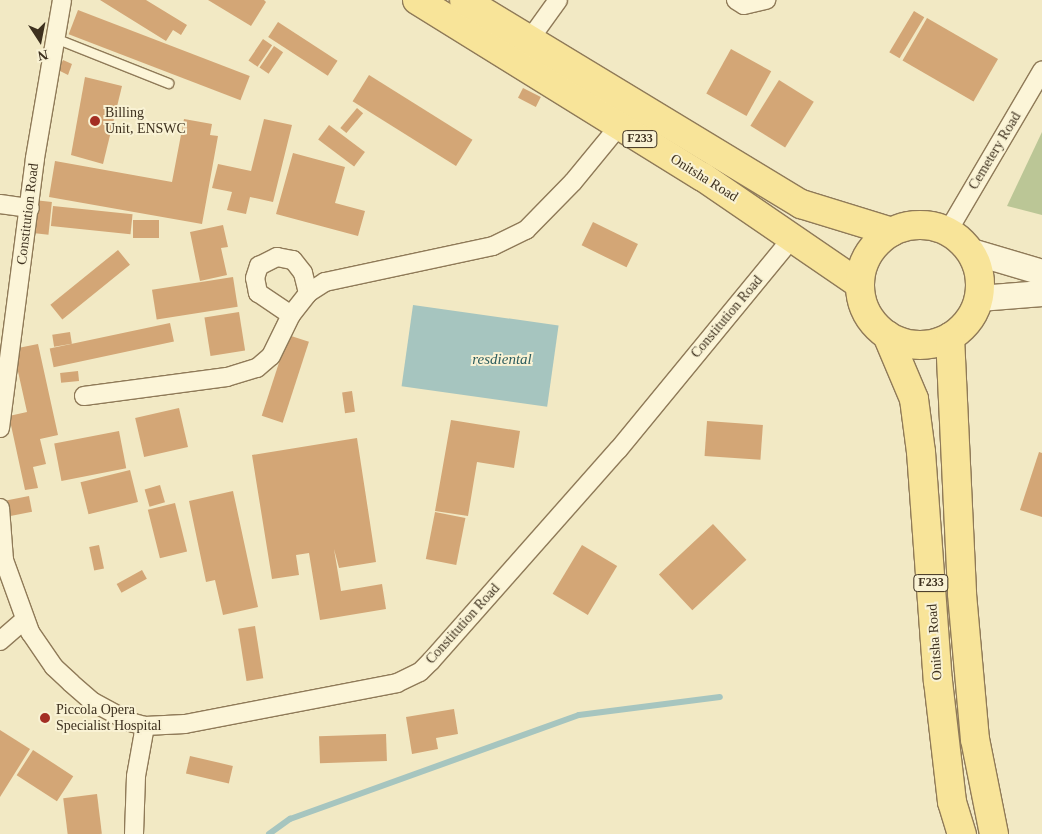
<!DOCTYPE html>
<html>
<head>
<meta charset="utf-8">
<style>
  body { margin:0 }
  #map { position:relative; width:1042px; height:834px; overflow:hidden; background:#f2e9c4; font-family:Georgia,serif }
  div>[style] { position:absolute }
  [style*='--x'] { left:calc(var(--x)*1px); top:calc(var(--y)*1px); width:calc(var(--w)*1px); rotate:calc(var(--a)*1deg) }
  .cemetery>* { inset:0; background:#bbc696 }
  .water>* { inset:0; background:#a6c5bf; transform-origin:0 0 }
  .stream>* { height:6px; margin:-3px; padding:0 3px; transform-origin:3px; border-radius:3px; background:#a6c5bf }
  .building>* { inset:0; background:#d3a676; transform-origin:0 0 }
  .roads { filter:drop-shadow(1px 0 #8f7a58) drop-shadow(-1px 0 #8f7a58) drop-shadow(0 1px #8f7a58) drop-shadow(0 -1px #8f7a58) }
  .service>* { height:9px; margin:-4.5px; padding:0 4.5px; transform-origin:4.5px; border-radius:4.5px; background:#fcf5d8 }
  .minor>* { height:18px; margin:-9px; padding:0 9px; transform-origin:9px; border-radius:9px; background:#fcf5d8 }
  .secondary>* { height:25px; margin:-12.5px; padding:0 12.5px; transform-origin:12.5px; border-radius:12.5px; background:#fcf5d8 }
  .primary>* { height:28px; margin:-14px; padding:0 14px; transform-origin:14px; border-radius:14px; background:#f8e499 }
  .primary>.ring { margin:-14px; padding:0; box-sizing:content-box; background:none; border:28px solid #f8e499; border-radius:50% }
  .dots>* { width:14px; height:14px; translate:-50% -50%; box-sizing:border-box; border:2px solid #f9f2d4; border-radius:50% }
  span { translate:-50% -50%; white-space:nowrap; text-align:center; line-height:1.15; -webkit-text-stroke:4px #f9f2d4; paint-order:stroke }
  .shield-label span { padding:1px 4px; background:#f9f2d4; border:1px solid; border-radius:4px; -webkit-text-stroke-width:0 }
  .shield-label { font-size:12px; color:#3d301e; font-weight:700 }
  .poi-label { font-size:14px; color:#3d301e }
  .left { translate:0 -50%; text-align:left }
  .street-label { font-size:14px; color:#3d301e }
  .water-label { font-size:15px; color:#2c5d5e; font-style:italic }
  .north { position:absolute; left:15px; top:15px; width:50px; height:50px; -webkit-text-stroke:4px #f9f2d4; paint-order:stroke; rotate:169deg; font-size:14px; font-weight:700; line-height:20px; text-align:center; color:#3d301e }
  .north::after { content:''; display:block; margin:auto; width:18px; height:22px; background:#3d301e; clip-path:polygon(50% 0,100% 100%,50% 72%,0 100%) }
</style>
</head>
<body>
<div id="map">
  <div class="cemetery">
    <i style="clip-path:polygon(1042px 132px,1042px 215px,1007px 206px)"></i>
  </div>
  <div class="water">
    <i style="left:413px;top:305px;width:147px;height:82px;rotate:8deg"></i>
  </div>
  <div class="stream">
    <i style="--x:269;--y:834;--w:26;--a:-36"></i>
    <i style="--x:290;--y:819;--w:307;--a:-19.8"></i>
    <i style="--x:579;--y:715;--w:142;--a:-7.3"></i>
  </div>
  <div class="building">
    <i style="clip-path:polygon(100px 0,146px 0,187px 25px,181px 35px,173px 30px,166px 41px)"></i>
    <i style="clip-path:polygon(208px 0,264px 0,266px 2px,251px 26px)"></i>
    <i style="left:78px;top:10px;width:184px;height:26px;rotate:21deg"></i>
    <i style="left:914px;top:11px;width:12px;height:48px;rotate:31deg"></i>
    <i style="left:927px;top:18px;width:82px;height:49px;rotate:30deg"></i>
    <i style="left:278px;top:22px;width:71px;height:18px;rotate:33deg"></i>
    <i style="left:263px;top:39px;width:11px;height:26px;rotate:34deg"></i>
    <i style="left:274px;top:46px;width:11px;height:26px;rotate:34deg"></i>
    <i style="left:731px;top:49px;width:46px;height:51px;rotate:29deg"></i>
    <i style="clip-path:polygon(63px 60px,72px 64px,68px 75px,58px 70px)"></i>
    <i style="left:369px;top:75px;width:122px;height:31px;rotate:32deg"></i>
    <i style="clip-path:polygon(85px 77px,122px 86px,103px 164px,71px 155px)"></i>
    <i style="left:779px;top:80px;width:41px;height:54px;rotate:32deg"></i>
    <i style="left:523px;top:88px;width:20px;height:11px;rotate:27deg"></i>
    <i style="left:357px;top:108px;width:8px;height:26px;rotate:40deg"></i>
    <i style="clip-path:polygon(184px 119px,212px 124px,210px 135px,218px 136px,202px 224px,49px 197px,55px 161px,172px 182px)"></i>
    <i style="clip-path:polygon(264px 119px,292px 125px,273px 202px,250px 197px,246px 214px,227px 210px,232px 192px,212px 188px,218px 164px,251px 171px)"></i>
    <i style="left:329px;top:125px;width:45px;height:18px;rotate:37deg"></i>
    <i style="clip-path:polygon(293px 153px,345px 167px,335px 203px,365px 211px,358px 236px,276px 214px)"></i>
    <i style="left:34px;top:200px;width:18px;height:33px;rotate:6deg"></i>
    <i style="left:53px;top:206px;width:80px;height:20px;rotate:6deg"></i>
    <i style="left:159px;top:220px;width:18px;height:26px;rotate:90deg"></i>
    <i style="left:593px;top:222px;width:50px;height:26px;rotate:26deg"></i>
    <i style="clip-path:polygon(223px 225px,228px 247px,221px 248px,227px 275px,200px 281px,190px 232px)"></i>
    <i style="left:118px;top:250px;width:19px;height:87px;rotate:51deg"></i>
    <i style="left:233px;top:277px;width:30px;height:82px;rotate:81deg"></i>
    <i style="left:239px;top:312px;width:39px;height:35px;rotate:81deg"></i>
    <i style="left:170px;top:323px;width:19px;height:123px;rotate:78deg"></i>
    <i style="left:70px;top:332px;width:12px;height:18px;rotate:81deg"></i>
    <i style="left:288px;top:335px;width:22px;height:85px;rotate:18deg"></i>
    <i style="clip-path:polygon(38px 344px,58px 435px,40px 439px,46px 464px,33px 467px,38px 488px,25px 490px,9px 416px,27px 412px,13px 349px)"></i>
    <i style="left:78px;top:371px;width:10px;height:18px;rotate:84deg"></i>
    <i style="left:352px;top:391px;width:21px;height:10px;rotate:82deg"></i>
    <i style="left:179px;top:408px;width:40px;height:45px;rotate:77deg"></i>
    <i style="clip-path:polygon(451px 420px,520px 431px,514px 468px,477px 462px,468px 516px,435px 511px)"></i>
    <i style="left:707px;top:421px;width:56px;height:35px;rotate:4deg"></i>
    <i style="left:119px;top:431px;width:38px;height:66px;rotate:79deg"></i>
    <i style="clip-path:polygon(357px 438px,376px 562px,339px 568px,334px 549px,341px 591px,382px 584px,386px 609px,320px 620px,309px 553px,296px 555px,299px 575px,272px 579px,252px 455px)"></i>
    <i style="clip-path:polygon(1039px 452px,1042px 453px,1042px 517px,1020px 510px)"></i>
    <i style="left:130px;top:470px;width:33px;height:51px;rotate:76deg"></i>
    <i style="left:160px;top:485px;width:18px;height:16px;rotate:74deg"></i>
    <i style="clip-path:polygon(233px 491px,258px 607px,223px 615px,215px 580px,206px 582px,189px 501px)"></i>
    <i style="left:29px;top:496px;width:16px;height:22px;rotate:79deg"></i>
    <i style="left:175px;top:503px;width:50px;height:28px;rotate:76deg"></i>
    <i style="left:435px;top:512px;width:31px;height:48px;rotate:11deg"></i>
    <i style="left:713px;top:524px;width:49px;height:74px;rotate:47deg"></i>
    <i style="left:99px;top:545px;width:24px;height:10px;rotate:78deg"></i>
    <i style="left:582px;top:545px;width:41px;height:57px;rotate:31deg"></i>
    <i style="left:142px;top:570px;width:10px;height:29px;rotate:61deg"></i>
    <i style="left:255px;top:626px;width:53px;height:17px;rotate:81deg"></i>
    <i style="clip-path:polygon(454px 709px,458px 734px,436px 738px,438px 749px,412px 754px,406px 717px)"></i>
    <i style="clip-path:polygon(0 730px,30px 749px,0 797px)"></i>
    <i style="left:386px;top:734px;width:27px;height:67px;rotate:88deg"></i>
    <i style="left:33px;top:750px;width:48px;height:30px;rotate:33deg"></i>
    <i style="left:190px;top:756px;width:44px;height:18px;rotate:13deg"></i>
    <i style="left:97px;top:794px;width:40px;height:34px;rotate:83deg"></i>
  </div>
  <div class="roads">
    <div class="service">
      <i style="--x:55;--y:38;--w:122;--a:21.7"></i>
    </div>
    <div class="minor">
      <i style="--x:736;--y:0;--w:9;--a:32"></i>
      <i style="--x:744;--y:5;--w:23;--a:-13"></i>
      <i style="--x:530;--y:39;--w:48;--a:-54.3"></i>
      <i style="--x:0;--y:204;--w:30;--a:8"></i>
      <i style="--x:948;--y:231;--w:186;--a:-59.6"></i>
      <i style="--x:291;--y:315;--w:40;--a:-146"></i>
      <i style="--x:258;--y:293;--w:15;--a:-101"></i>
      <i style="--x:255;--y:278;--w:13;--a:-72"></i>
      <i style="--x:259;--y:266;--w:20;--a:-27"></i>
      <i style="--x:277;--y:257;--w:16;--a:11"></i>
      <i style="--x:293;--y:260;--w:16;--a:52"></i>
      <i style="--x:303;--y:273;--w:21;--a:76"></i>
      <i style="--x:84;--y:396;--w:144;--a:-7.6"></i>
      <i style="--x:227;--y:377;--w:31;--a:-17"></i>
      <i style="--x:257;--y:368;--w:18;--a:-41"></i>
      <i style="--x:271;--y:356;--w:46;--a:-64"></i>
      <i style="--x:291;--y:315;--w:28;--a:-52"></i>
      <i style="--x:308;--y:293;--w:20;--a:-33"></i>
      <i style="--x:325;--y:282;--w:172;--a:-12.1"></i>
      <i style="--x:493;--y:246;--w:37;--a:-26"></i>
      <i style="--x:526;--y:230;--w:67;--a:-45.6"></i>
      <i style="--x:573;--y:182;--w:72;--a:-50.6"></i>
      <i style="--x:0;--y:428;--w:272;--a:-82.6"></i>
      <i style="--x:35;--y:158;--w:160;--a:-80.3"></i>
      <i style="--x:0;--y:508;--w:52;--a:85.6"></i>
      <i style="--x:4;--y:560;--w:77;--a:70.1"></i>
      <i style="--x:30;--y:632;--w:42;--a:55.6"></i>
      <i style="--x:54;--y:667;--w:23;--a:43"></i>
      <i style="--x:71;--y:683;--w:29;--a:41"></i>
      <i style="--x:93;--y:702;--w:42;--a:28.4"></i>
      <i style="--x:130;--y:722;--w:16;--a:15"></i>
      <i style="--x:145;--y:726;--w:40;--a:-2.9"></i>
      <i style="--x:185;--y:724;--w:216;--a:-10.9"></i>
      <i style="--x:397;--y:683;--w:25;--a:-26"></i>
      <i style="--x:420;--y:672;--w:16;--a:-45"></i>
      <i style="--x:431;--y:661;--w:282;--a:-48.5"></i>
      <i style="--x:618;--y:450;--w:274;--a:-50.6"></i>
      <i style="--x:0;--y:641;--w:32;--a:-41"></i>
      <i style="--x:134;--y:834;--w:58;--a:-88"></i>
      <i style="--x:136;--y:776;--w:51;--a:-79.8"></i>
    </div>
    <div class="secondary">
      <i style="--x:971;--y:251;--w:74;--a:16.5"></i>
      <i style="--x:979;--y:298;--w:63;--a:-4.5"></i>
    </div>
    <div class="primary">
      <i style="--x:417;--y:0;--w:336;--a:31.8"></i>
      <i style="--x:703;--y:177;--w:189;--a:34.4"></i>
      <i style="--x:464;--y:0;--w:394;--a:31.2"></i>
      <i style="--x:801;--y:204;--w:95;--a:17.1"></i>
      <i class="ring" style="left:860px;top:225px;width:92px;height:92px"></i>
      <i style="--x:887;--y:335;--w:69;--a:67.1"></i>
      <i style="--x:914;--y:399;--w:53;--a:82.5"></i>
      <i style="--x:921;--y:452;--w:230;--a:85.8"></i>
      <i style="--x:938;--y:681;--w:122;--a:83.4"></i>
      <i style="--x:952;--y:802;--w:34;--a:73"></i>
      <i style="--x:950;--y:337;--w:257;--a:87.3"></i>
      <i style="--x:962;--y:594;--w:146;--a:84.9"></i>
      <i style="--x:975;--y:739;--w:97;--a:78.7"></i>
    </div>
  </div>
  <div class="dots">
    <i style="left:95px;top:121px;background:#a32e23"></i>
    <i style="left:45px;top:718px;background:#a32e23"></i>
  </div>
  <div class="shield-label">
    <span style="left:640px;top:139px">F233</span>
    <span style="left:931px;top:583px">F233</span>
  </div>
  <div class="poi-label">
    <span class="left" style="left:105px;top:121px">Billing<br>Unit, ENSWC</span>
    <span class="left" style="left:56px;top:718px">Piccola Opera<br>Specialist Hospital</span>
  </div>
  <div class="street-label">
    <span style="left:995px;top:151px;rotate:-59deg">Cemetery Road</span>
    <span style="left:704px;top:178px;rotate:32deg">Onitsha Road</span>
    <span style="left:28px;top:214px;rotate:-83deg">Constitution Road</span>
    <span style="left:727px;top:317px;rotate:-50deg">Constitution Road</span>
    <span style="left:463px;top:624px;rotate:-48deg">Constitution Road</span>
    <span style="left:935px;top:642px;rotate:-94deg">Onitsha Road</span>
  </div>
  <div class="water-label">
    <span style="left:502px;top:360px">resdiental</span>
  </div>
  <div class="north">N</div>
</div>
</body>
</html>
